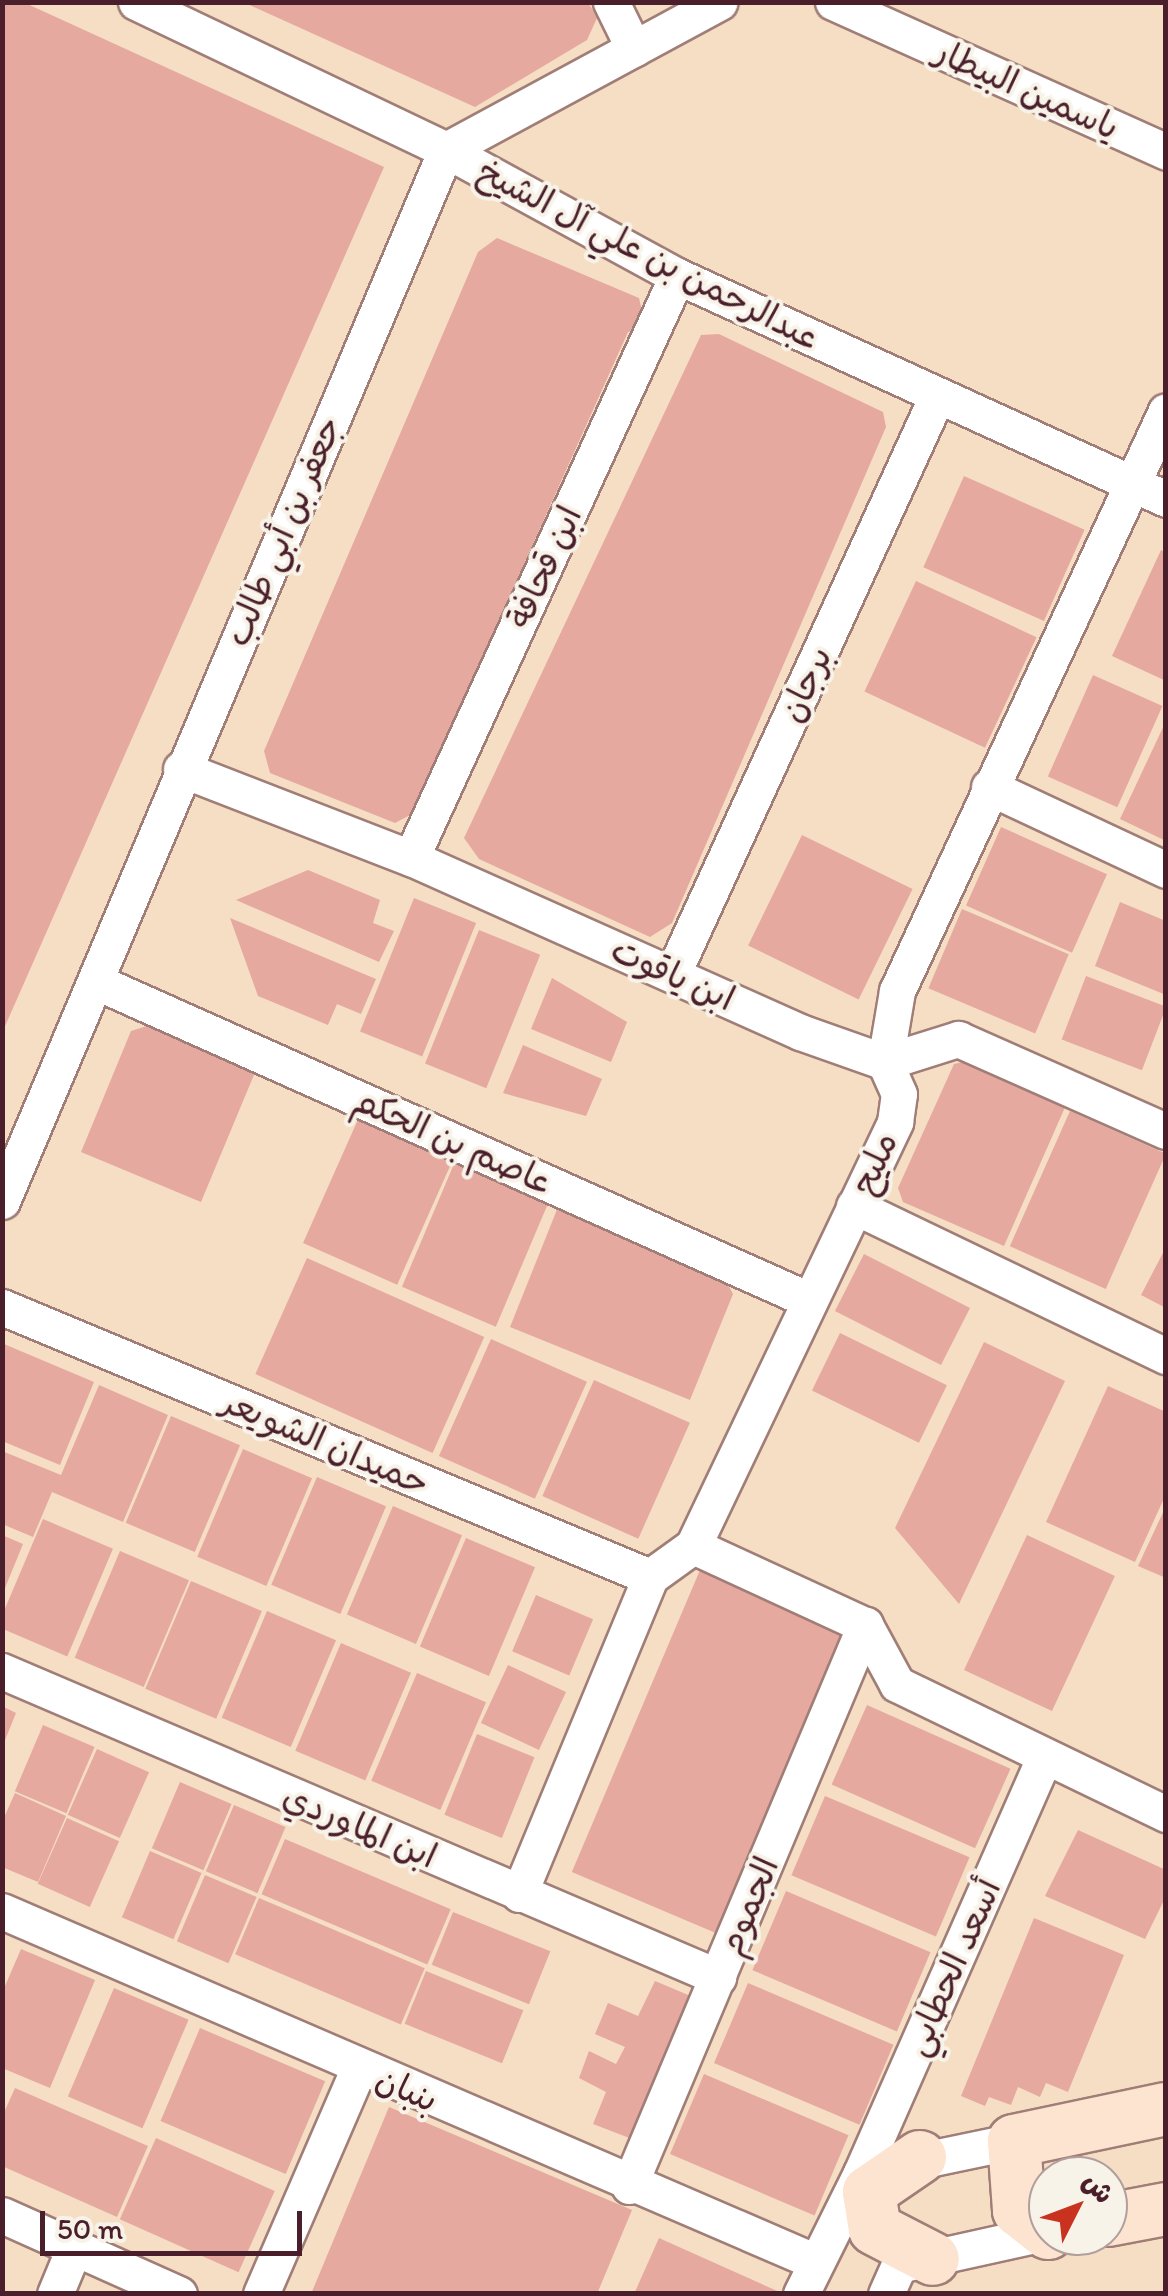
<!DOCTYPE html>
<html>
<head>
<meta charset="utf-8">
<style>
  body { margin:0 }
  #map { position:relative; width:1168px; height:2296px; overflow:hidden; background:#f5dec3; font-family:Itim,"Playpen Sans Arabic",sans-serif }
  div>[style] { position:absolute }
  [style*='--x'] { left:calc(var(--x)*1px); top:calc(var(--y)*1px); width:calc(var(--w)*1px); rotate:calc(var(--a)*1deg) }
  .building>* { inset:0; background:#e6a9a0; transform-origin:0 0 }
  .roads { filter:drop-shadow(2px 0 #a07e77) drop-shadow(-2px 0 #a07e77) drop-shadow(0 2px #a07e77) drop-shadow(0 -2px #a07e77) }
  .street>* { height:35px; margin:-17.5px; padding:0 17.5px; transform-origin:17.5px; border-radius:17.5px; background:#fff }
  .secondary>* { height:52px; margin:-26px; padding:0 26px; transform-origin:26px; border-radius:26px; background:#fde4d1 }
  span { translate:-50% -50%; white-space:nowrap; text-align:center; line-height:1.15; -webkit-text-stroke:8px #f7f3e8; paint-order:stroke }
  .street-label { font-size:35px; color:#4a1f2b }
  .frame { position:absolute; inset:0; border:5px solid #4a1f2b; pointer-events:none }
  .north { position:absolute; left:1028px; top:2156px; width:100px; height:100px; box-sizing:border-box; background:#f7f3e8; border:2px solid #b29e9c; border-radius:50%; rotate:48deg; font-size:28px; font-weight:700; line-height:40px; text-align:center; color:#4a1f2b }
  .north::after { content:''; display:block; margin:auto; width:35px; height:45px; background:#c8321e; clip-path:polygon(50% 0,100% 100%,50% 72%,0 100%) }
  .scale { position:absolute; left:40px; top:2211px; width:262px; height:45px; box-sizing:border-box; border:5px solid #4a1f2b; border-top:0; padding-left:12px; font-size:30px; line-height:35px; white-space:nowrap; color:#4a1f2b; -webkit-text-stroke:8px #f7f3e8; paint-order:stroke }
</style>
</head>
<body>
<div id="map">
  <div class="building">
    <i style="clip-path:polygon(2px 2px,23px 2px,384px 167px,2px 1033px)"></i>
    <i style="clip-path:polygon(243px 2px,588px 2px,597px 18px,587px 40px,475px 107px)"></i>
    <i style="clip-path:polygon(497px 238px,639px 298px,646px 328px,628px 332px,412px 814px,395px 823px,270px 773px,264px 751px,478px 252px)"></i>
    <i style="clip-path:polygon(719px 334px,883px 412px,886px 427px,672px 923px,650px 937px,479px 859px,464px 838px,701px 335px)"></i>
    <i style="left:964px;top:476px;width:132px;height:100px;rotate:24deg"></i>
    <i style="clip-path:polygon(1161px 550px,1166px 553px,1166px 681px,1112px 656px)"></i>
    <i style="left:916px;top:581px;width:133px;height:122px;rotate:25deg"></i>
    <i style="left:1093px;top:675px;width:76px;height:111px;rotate:24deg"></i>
    <i style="clip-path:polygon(1166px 721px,1166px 841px,1120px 819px)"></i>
    <i style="left:1001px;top:827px;width:116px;height:86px;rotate:24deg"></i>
    <i style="left:802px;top:835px;width:123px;height:123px;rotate:26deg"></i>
    <i style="clip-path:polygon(308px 870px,380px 900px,373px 923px,394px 931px,379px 962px,236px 900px)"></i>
    <i style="left:414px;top:898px;width:67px;height:144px;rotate:22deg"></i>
    <i style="clip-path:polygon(1120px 902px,1166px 921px,1166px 995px,1095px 966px)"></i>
    <i style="left:962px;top:909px;width:116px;height:86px;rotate:23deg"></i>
    <i style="clip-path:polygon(230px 918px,376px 979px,361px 1014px,337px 1004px,328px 1025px,258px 996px)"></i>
    <i style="left:479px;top:930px;width:66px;height:144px;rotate:22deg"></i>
    <i style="left:1086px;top:976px;width:86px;height:68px;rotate:21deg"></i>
    <i style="clip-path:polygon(552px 978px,627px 1022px,611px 1062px,531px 1029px)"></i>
    <i style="clip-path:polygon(150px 1025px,256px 1070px,201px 1202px,81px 1152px,131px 1031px)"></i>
    <i style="clip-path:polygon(523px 1045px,602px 1079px,586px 1116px,503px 1093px)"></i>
    <i style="clip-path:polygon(967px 1061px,1066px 1105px,1004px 1246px,903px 1202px,898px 1188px,954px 1064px)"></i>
    <i style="left:1070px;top:1111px;width:105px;height:148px;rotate:24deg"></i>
    <i style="left:360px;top:1115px;width:103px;height:140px;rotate:24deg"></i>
    <i style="left:457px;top:1157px;width:102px;height:141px;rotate:23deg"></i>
    <i style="clip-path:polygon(558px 1207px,723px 1275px,733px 1294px,690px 1400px,510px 1327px)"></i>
    <i style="clip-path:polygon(1166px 1247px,1166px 1308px,1141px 1295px)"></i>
    <i style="left:864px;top:1254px;width:119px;height:64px;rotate:27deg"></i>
    <i style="left:307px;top:1258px;width:194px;height:127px;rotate:24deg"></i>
    <i style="left:840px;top:1333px;width:119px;height:64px;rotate:26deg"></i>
    <i style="left:491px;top:1339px;width:105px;height:128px;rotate:24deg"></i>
    <i style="clip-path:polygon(984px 1342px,1065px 1381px,959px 1604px,895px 1528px)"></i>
    <i style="clip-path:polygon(4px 1344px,94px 1382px,60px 1465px,2px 1441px)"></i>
    <i style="left:594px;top:1380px;width:105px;height:127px;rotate:24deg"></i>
    <i style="clip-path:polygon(99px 1385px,168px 1415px,123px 1522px,52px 1492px,33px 1537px,2px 1524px,2px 1451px,61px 1475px)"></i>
    <i style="clip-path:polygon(1108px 1386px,1166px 1412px,1166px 1494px,1135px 1562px,1046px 1522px)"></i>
    <i style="left:171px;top:1416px;width:75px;height:116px;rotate:23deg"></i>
    <i style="left:243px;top:1449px;width:75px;height:117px;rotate:23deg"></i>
    <i style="left:317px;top:1477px;width:75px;height:117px;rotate:23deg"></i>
    <i style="left:393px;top:1506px;width:75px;height:118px;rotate:23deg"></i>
    <i style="clip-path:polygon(1166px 1506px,1166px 1578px,1138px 1566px)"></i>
    <i style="left:43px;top:1519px;width:76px;height:117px;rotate:23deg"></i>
    <i style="clip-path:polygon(2px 1535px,23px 1544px,3px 1593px,2px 1593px)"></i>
    <i style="left:1027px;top:1535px;width:97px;height:149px;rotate:25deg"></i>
    <i style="left:466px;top:1538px;width:75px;height:118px;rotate:23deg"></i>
    <i style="left:120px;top:1551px;width:75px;height:116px;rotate:23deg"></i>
    <i style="left:700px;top:1570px;width:157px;height:328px;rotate:23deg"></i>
    <i style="left:191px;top:1581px;width:77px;height:117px;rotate:23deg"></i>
    <i style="left:536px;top:1595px;width:62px;height:61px;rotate:23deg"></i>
    <i style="left:267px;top:1611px;width:75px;height:116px;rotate:23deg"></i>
    <i style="left:341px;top:1643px;width:76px;height:117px;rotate:23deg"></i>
    <i style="left:508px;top:1665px;width:64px;height:64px;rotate:25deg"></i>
    <i style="left:417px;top:1673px;width:75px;height:117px;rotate:23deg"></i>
    <i style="left:867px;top:1705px;width:157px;height:87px;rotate:24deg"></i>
    <i style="clip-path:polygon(2px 1706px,16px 1713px,3px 1745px,2px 1745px)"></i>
    <i style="left:43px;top:1725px;width:56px;height:72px;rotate:23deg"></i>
    <i style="left:477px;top:1734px;width:62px;height:87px;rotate:22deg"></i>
    <i style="left:97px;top:1749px;width:57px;height:72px;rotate:24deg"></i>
    <i style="left:180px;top:1782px;width:56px;height:72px;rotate:23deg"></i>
    <i style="clip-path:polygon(15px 1793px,66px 1816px,38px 1882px,2px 1867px,2px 1822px)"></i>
    <i style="left:825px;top:1796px;width:157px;height:86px;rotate:23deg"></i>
    <i style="left:234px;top:1805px;width:56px;height:72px;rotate:23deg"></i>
    <i style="left:67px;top:1818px;width:57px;height:72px;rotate:24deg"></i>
    <i style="clip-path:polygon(1078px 1830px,1166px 1870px,1166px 1896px,1145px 1939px,1045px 1896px)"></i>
    <i style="left:285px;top:1839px;width:180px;height:60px;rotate:23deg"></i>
    <i style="left:150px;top:1851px;width:56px;height:72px;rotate:23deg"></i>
    <i style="left:205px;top:1875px;width:56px;height:72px;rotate:23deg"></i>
    <i style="left:786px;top:1891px;width:157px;height:86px;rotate:23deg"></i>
    <i style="left:259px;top:1898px;width:180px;height:61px;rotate:23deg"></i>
    <i style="left:453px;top:1912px;width:105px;height:57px;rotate:22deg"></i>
    <i style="clip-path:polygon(1034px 1918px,1124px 1955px,1068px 2092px,1046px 2083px,1040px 2097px,1018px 2087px,1011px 2105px,989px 2097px,985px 2106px,961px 2096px)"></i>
    <i style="clip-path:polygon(21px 1949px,95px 1980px,50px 2088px,2px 2068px,2px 1993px)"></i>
    <i style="left:426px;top:1971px;width:105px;height:57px;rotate:22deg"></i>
    <i style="clip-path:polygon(655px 1981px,693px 1997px,632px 2139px,593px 2124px,606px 2092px,579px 2078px,589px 2051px,616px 2064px,625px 2047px,595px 2034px,608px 2003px,638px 2016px)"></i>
    <i style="left:748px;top:1983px;width:158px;height:87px;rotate:23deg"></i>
    <i style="left:114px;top:1988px;width:81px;height:118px;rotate:23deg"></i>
    <i style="left:200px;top:2028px;width:136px;height:101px;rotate:23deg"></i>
    <i style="left:704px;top:2074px;width:157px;height:87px;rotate:23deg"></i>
    <i style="clip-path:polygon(15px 2088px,148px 2146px,117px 2217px,2px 2166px,2px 2117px)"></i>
    <i style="clip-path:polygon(389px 2107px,632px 2210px,597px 2294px,311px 2294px)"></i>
    <i style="left:156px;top:2138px;width:130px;height:89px;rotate:24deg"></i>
    <i style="clip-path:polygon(659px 2238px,784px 2294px,634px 2294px)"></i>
  </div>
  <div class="roads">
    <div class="street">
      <i style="--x:136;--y:2;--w:344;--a:25.5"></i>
      <i style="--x:446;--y:150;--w:263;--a:28.6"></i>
      <i style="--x:677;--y:276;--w:537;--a:24.51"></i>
      <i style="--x:611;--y:2;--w:52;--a:63.9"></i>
      <i style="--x:833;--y:2;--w:365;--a:24.2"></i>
      <i style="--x:181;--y:769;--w:247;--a:21.2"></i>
      <i style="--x:411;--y:858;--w:426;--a:24.1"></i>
      <i style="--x:800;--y:1032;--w:90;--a:19.4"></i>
      <i style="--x:885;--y:1062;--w:77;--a:-17.5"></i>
      <i style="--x:958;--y:1039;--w:227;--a:23.9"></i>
      <i style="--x:989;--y:787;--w:195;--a:25.1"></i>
      <i style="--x:411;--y:858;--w:640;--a:-65.44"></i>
      <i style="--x:673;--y:973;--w:635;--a:-65.41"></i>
      <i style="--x:99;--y:983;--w:778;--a:24.06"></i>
      <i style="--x:2;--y:1201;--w:1141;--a:-67.1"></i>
      <i style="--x:446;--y:150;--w:311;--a:-28.4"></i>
      <i style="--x:854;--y:1206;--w:346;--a:25.7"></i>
      <i style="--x:2;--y:1307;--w:702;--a:22.62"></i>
      <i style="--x:693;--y:1546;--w:189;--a:24.7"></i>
      <i style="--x:865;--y:1625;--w:67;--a:61.5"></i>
      <i style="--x:897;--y:1684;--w:299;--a:25.8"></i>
      <i style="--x:2;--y:1671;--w:779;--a:23.14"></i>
      <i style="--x:519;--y:1894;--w:343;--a:-67.5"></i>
      <i style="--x:650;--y:1577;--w:53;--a:-35.8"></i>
      <i style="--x:693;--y:1546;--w:470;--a:-64.5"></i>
      <i style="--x:895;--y:1122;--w:28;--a:-82"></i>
      <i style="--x:899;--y:1094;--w:35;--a:-114"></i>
      <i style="--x:885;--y:1062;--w:72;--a:-80.4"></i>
      <i style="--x:897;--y:991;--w:639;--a:-65.12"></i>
      <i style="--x:2;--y:1911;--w:884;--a:23.32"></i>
      <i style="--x:861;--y:2173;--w:451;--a:-66.2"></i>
      <i style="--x:629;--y:2186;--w:609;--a:-67.18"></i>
      <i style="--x:2;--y:2215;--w:194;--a:24.1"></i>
      <i style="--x:55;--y:2294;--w:52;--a:-67.4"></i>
      <i style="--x:261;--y:2294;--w:246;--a:-66.6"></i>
      <i style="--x:801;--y:2294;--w:135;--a:-63.6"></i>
      <i style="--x:861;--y:2173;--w:156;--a:-11.8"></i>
      <i style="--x:886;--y:2294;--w:32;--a:-66"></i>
      <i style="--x:899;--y:2265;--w:143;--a:-12.5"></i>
    </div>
    <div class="secondary">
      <i style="--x:920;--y:2157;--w:62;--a:145.5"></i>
      <i style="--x:869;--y:2192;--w:37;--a:81"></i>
      <i style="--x:875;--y:2229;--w:65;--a:27.3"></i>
      <i style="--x:1108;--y:2220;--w:59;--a:-10.7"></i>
      <i style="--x:1048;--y:2233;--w:37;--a:-142"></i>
      <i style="--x:1019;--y:2210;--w:69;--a:-94.1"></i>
      <i style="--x:1014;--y:2141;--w:155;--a:-11.9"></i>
    </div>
  </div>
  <div class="street-label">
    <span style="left:1027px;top:89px;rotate:24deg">ياسمين البيطار</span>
    <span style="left:649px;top:254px;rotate:27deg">عبدالرحمن بن علي آل الشيخ</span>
    <span style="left:283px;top:531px;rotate:-67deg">جعفر بن أبي طالب</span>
    <span style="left:544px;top:567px;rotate:-65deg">ابن قحافة</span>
    <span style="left:805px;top:684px;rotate:-65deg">برجان</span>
    <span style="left:673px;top:974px;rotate:24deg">ابن ياقوت</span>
    <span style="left:454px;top:1141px;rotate:24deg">عاصم بن الحكم</span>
    <span style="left:874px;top:1163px;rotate:-65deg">مليح</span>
    <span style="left:326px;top:1442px;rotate:23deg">حميدان الشويعر</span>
    <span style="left:360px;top:1826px;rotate:23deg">ابن الماوردي</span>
    <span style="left:748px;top:1906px;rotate:-67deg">الجموم</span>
    <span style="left:952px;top:1967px;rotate:-66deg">أسعد الحطابي</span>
    <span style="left:407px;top:2089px;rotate:24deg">بنبان</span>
  </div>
  <div class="frame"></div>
  <div class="north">ش</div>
  <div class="scale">50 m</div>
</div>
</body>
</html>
